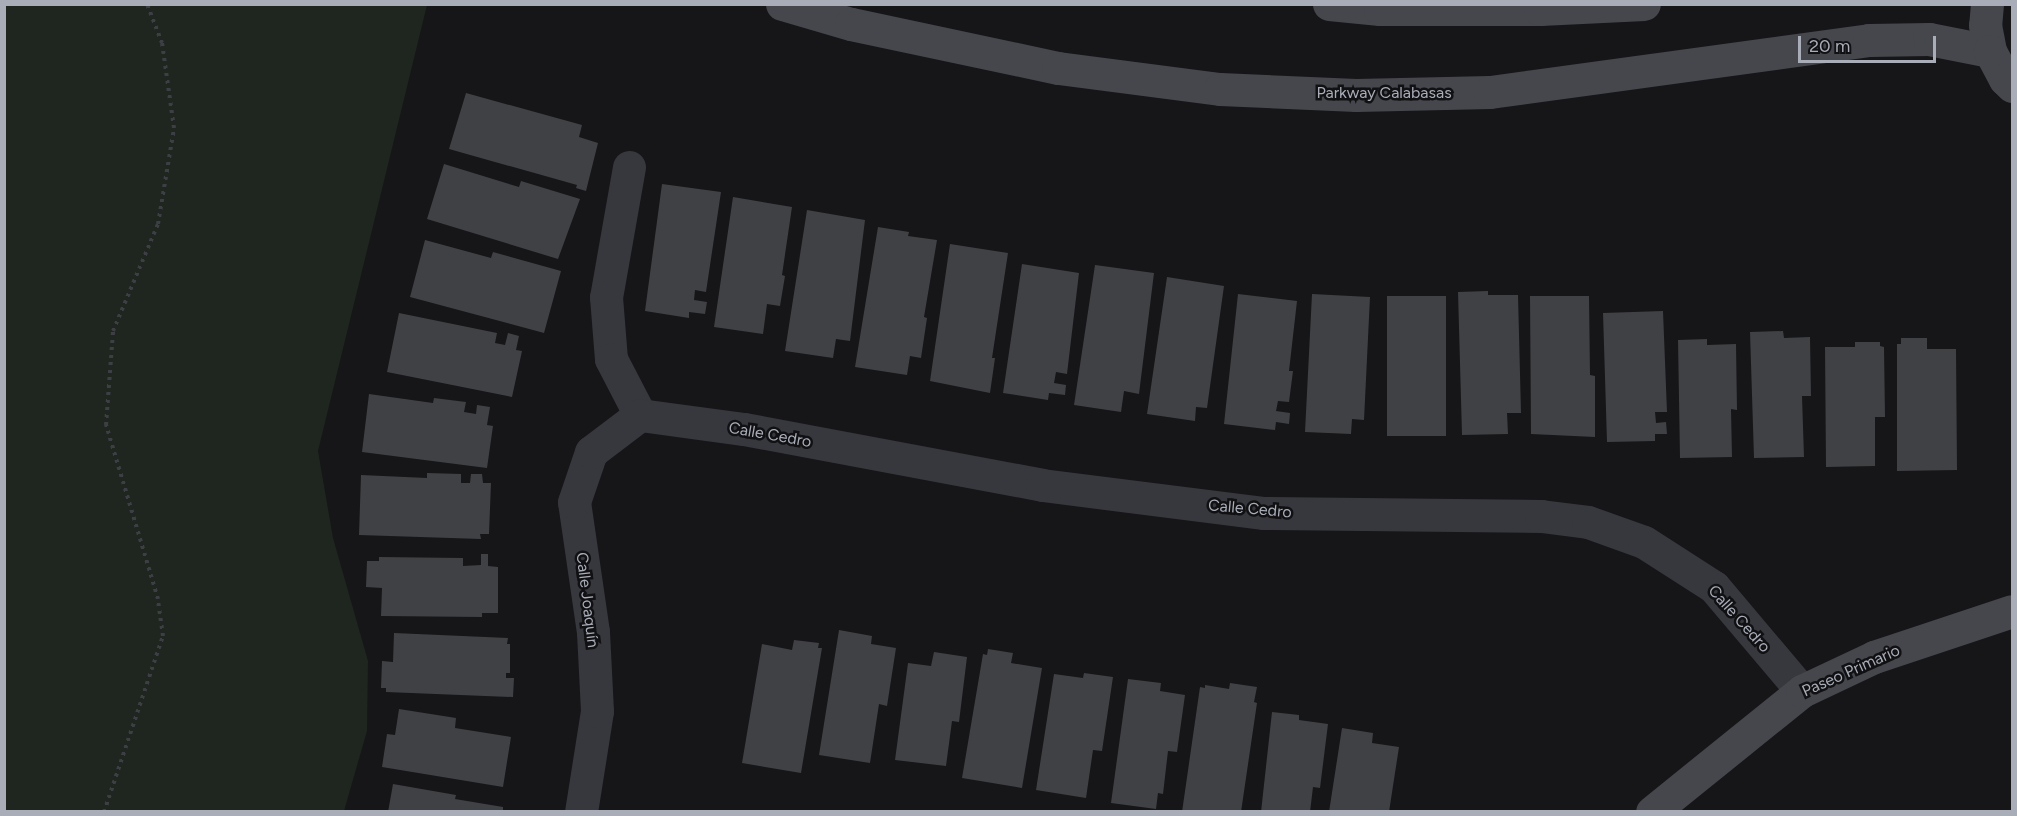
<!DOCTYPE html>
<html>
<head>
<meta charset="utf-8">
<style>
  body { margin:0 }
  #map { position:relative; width:2017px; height:816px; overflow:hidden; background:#161618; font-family:Figtree,sans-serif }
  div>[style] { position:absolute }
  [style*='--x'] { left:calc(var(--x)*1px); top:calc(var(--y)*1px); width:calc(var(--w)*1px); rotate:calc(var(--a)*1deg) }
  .green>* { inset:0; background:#1e261f }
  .building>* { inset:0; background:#404145; transform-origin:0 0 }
  .path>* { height:4px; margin-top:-2px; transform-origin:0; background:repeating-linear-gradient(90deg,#3d3f44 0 3px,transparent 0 7.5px) }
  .street>* { height:33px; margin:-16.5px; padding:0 16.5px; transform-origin:16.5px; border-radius:16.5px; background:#37383d }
  .secondary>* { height:33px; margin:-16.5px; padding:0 16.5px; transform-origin:16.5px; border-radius:16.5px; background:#45474d }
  span { translate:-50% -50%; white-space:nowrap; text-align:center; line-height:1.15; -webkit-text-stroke:5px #111113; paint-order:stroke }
  .street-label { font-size:16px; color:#a8adb8 }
  .frame { position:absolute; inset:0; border:6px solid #a8adb8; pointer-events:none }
  .scale { position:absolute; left:1798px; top:36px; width:138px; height:27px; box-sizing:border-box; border:3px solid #a8adb8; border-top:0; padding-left:8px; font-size:18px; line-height:21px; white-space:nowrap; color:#a8adb8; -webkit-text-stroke:4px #111113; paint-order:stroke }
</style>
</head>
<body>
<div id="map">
  <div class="green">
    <i style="clip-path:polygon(5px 4px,427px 5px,318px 451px,333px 538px,368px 661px,367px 731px,344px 811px,5px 811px)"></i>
  </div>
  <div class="building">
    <i style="clip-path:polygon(466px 93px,582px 125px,579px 137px,598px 143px,586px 191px,576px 188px,577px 185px,449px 149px)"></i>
    <i style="clip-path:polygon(444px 164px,519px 187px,521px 181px,580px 199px,558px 259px,427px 219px)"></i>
    <i style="clip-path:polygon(662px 184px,721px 192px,706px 292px,695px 290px,694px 300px,707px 302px,705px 314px,689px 312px,689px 318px,645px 311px)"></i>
    <i style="clip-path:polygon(733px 197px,792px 207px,782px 275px,785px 276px,780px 306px,767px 304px,763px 334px,714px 327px)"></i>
    <i style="clip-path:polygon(807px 210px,865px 220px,850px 341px,836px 339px,833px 358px,785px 351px)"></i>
    <i style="clip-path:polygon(878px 227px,909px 232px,908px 236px,937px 240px,924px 317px,927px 318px,921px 358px,910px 356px,907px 375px,855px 367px)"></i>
    <i style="clip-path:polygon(425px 240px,491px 258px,493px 252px,561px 271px,544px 333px,410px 297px)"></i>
    <i style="clip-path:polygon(950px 244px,1008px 253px,992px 358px,995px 358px,990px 393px,930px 381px)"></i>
    <i style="clip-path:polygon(1022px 264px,1079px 273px,1067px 374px,1056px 372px,1054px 383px,1066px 385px,1065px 395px,1049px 393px,1048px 400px,1003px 393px)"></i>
    <i style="clip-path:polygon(1095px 265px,1154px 273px,1139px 394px,1124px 391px,1121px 412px,1074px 405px)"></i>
    <i style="clip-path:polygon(1167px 277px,1224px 286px,1207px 408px,1196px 407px,1195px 421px,1147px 414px)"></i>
    <i style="clip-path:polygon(1488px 291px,1488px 295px,1518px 295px,1521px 413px,1507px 413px,1508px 434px,1462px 435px,1458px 292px)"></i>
    <i style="clip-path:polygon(1238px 294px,1297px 301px,1289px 371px,1293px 371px,1289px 402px,1278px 401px,1276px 411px,1290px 413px,1289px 424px,1276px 422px,1275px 430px,1224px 424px)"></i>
    <i style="clip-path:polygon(1312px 294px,1370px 297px,1364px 420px,1352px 419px,1351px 434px,1305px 432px)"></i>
    <i style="left:1387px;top:296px;width:59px;height:140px"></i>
    <i style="clip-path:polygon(1530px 296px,1589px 296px,1590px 375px,1595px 376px,1595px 437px,1531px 434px)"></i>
    <i style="clip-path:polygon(1663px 311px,1667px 412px,1655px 412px,1656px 423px,1666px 422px,1667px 434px,1655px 434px,1655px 441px,1607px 442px,1603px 313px)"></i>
    <i style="clip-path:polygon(399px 313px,497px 333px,495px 343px,505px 345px,508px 333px,519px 336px,516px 350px,522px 351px,512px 397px,387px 372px)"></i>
    <i style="clip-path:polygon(1783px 331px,1784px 338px,1810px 337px,1811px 396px,1802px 396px,1804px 457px,1754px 458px,1750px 332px)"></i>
    <i style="clip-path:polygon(1901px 338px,1927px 338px,1927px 349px,1956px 349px,1957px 470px,1897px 471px,1897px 344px,1901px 344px)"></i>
    <i style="clip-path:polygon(1707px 339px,1707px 345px,1736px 344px,1737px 410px,1731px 409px,1732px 457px,1680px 458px,1678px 340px)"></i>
    <i style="clip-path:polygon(1855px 342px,1880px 342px,1880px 346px,1884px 347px,1885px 417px,1875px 417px,1875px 466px,1826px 467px,1825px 347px,1855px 347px)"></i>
    <i style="clip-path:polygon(369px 394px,433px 403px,434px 398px,466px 402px,464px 412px,476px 414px,477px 405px,490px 407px,487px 425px,493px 426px,487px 468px,362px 452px)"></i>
    <i style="clip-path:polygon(427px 473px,461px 474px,461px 483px,470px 483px,471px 474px,482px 474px,483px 483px,491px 483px,489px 534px,480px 534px,481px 539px,359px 535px,361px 475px,427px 478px)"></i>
    <i style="clip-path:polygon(481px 554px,488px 554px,488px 566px,498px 567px,498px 613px,482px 613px,482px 617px,381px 616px,382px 588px,366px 587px,367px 561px,379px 561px,379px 557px,463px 558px,463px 566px,481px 565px)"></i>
    <i style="clip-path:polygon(839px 630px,872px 636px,871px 644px,896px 648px,887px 706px,879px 704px,870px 763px,819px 755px)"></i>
    <i style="clip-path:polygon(394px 633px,508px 638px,507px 644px,510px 644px,510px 673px,506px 673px,506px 678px,514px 678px,513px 697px,386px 692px,386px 688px,381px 688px,382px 661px,393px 662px)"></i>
    <i style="clip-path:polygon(794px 640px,819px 643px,818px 648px,822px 648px,801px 773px,742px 763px,762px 644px,792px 650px)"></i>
    <i style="clip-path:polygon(988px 649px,1013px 653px,1011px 663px,1042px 668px,1022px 788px,962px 778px,983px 654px,987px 655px)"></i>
    <i style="clip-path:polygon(934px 652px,967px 657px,959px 722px,952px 721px,946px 766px,895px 760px,908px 663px,931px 666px)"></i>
    <i style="clip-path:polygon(1084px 673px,1113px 677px,1102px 751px,1093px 750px,1086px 798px,1036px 790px,1054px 674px,1083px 678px)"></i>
    <i style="clip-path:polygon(1128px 679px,1161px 683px,1160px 691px,1185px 695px,1177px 752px,1168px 751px,1163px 794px,1158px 793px,1156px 809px,1111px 803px)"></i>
    <i style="clip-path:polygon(1230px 683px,1257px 687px,1254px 702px,1257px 703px,1241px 812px,1182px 812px,1200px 687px,1205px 688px,1205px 685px,1229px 689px)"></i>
    <i style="clip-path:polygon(399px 709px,456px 718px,455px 728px,511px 737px,503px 787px,382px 767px,387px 734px,395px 735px)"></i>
    <i style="clip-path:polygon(1272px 712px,1299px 715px,1299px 720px,1328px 724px,1320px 788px,1313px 787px,1310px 812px,1261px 812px)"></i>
    <i style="clip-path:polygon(1342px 728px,1373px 733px,1372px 743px,1399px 747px,1389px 812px,1329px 812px)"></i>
    <i style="clip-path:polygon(393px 784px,456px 795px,455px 799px,503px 807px,503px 812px,388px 812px)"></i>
  </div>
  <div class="path">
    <i style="--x:104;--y:812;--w:186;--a:-71.5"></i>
    <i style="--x:163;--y:636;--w:37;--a:-98"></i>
    <i style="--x:158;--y:599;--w:182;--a:-106.6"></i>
    <i style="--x:106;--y:425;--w:94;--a:-85.7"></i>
    <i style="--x:113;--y:331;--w:116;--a:-67.2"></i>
    <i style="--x:158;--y:224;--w:97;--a:-80.5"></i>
    <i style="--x:174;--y:128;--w:86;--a:-98"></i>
    <i style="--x:162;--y:43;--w:42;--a:-111"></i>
  </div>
  <div class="street">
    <i style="--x:629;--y:167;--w:132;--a:100"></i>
    <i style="--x:606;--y:297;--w:62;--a:85.4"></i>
    <i style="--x:611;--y:359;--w:63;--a:62.6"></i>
    <i style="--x:640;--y:415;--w:105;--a:7.7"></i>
    <i style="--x:744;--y:429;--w:303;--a:10.6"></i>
    <i style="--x:1042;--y:485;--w:224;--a:7.2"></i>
    <i style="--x:1264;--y:513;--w:277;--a:0.6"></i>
    <i style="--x:1541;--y:516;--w:47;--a:7.3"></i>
    <i style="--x:1588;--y:522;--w:59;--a:19.7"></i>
    <i style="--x:1644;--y:542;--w:83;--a:32.7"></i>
    <i style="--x:1714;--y:587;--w:136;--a:49.8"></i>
    <i style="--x:581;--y:812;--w:102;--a:-81"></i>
    <i style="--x:597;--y:711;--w:79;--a:-92.9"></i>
    <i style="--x:593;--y:632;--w:131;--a:-98.3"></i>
    <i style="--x:574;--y:502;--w:53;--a:-71.2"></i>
    <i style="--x:591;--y:452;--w:61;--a:-37.1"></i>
  </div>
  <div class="secondary">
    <i style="--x:782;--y:4;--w:72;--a:16.2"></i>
    <i style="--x:851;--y:24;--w:212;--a:12"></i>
    <i style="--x:1058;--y:68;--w:163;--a:7.4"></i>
    <i style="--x:1220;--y:89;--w:136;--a:2.5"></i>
    <i style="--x:1356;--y:95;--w:134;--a:-1.3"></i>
    <i style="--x:1490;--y:92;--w:383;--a:-7.8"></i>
    <i style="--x:1869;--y:40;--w:60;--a:-1"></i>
    <i style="--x:1929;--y:39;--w:62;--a:11.1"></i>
    <i style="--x:1329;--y:4;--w:51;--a:5.6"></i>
    <i style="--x:1380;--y:9;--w:160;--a:0"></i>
    <i style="--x:1540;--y:9;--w:104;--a:-2.8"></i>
    <i style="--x:1987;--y:4;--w:21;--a:95"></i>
    <i style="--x:1985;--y:25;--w:26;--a:79"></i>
    <i style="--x:1990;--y:51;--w:32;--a:62"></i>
    <i style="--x:2005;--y:79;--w:10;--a:45"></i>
    <i style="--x:1652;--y:812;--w:193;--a:-38.9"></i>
    <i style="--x:1802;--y:691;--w:80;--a:-25.3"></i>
    <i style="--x:1874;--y:657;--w:145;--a:-18.4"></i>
  </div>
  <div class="street-label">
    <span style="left:1384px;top:93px">Parkway Calabasas</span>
    <span style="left:770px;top:435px;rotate:10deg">Calle Cedro</span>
    <span style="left:1250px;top:509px;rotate:5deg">Calle Cedro</span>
    <span style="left:587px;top:600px;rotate:83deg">Calle Joaquín</span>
    <span style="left:1739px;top:619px;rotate:48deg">Calle Cedro</span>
    <span style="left:1851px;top:671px;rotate:-24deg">Paseo Primario</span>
  </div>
  <div class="frame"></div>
  <div class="scale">20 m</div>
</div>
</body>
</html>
